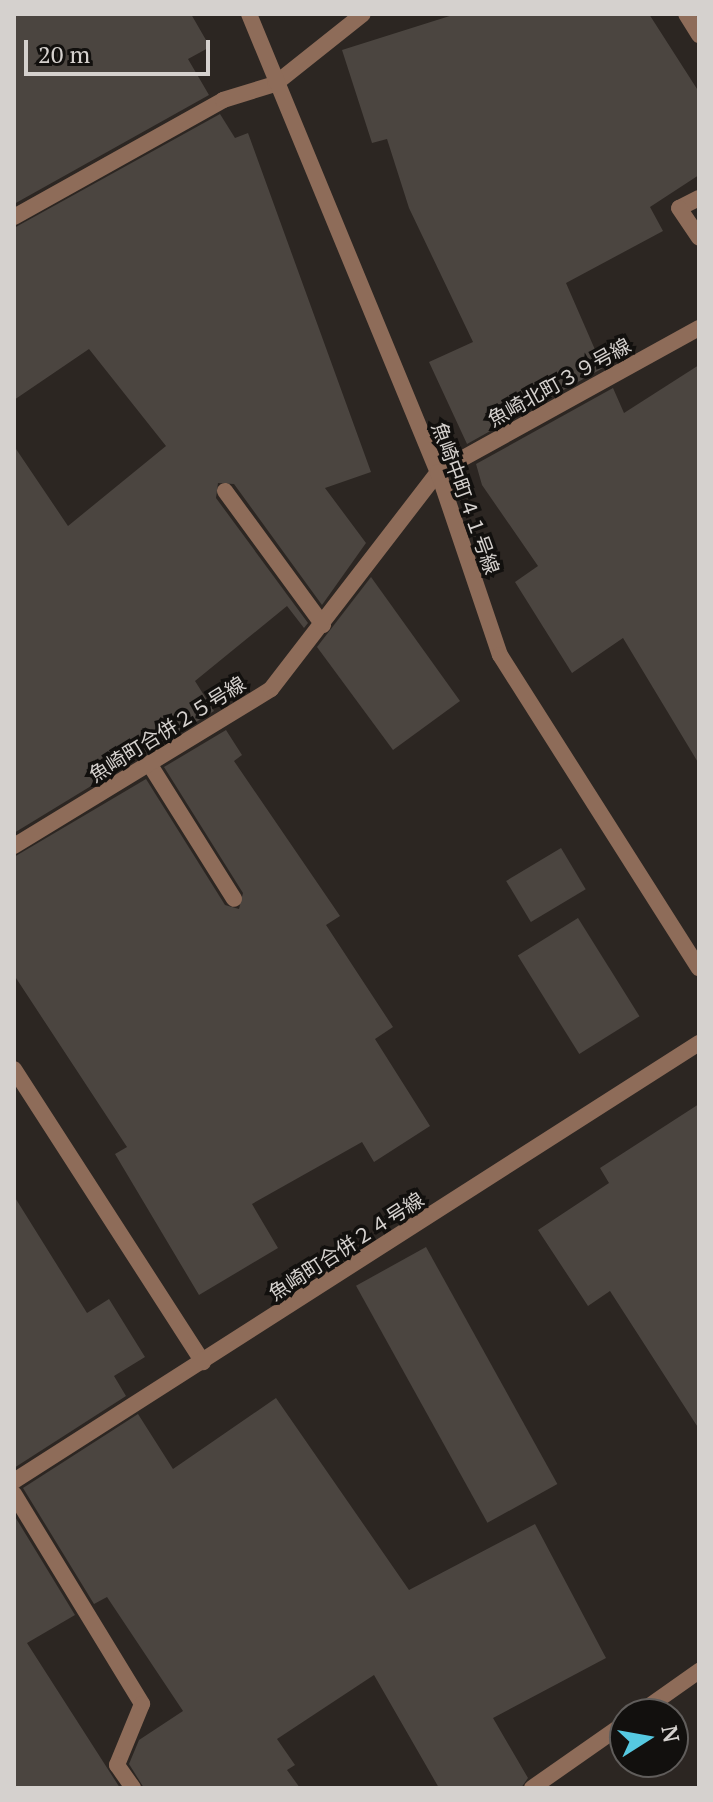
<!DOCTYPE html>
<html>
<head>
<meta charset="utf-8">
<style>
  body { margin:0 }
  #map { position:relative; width:713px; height:1802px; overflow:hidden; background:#2c2622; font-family:"PT Serif","Noto Sans JP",serif }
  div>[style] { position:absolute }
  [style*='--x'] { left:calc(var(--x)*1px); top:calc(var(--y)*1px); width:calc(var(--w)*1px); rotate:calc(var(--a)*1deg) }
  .building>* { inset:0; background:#4b4540; transform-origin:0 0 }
  .service>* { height:16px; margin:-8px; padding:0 8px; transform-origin:8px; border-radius:8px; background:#8e6c59 }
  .minor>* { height:16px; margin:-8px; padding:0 8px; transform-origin:8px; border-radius:8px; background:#8e6c59 }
  .tertiary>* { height:16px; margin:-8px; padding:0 8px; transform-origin:8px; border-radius:8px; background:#8e6c59 }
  span { translate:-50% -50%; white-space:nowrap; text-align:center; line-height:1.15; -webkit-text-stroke:7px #12100e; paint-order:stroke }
  .street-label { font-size:20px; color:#d5d1ce }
  .frame { position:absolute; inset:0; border:16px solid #d5d1ce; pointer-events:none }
  .north { position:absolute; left:609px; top:1698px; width:80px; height:80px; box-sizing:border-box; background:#12100e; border:2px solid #605d5b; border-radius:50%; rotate:79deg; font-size:22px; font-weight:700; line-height:32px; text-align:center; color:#d5d1ce }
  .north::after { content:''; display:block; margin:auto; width:28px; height:36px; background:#56c9e1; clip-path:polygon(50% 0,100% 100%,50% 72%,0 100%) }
  .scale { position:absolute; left:24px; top:40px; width:186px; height:36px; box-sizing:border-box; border:4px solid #d5d1ce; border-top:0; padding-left:10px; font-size:24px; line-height:28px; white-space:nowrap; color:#d5d1ce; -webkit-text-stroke:6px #12100e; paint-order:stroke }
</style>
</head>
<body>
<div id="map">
  <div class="building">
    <i style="clip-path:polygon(14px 14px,191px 14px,210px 47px,188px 59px,209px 95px,14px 204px)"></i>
    <i style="clip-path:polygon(456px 14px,649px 14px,699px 92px,699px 175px,650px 207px,663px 231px,566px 283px,603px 368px,467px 444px,429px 362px,473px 342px,409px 208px,387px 139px,372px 143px,342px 50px)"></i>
    <i style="clip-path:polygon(220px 114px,235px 138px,248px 133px,371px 472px,325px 488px,366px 543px,322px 605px,234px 484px,218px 483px,216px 498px,308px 623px,304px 628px,287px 606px,195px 681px,214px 711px,14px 833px,14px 446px,68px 526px,166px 446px,89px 349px,14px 400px,14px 228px)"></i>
    <i style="clip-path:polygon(699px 365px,699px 764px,623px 638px,572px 673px,515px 582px,538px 566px,482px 485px,476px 464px,613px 388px,624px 413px)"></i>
    <i style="clip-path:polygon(371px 577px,460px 701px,393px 750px,317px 647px)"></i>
    <i style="clip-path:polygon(226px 730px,242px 755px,234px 761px,340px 916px,326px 925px,393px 1027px,375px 1039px,430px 1126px,374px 1162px,362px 1142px,252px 1204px,278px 1248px,199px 1295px,115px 1154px,127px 1147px,14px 975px,14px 857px,146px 779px,225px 905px,239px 909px,243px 893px,164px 767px)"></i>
    <i style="left:561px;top:848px;width:48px;height:64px;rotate:59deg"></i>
    <i style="left:578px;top:918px;width:116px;height:71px;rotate:58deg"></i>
    <i style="clip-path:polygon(699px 1104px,699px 1429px,610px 1291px,588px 1306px,538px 1230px,609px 1183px,600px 1168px)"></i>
    <i style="clip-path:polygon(14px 1196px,87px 1313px,109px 1299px,145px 1357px,114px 1376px,126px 1396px,14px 1468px)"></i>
    <i style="left:426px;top:1247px;width:271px;height:80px;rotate:61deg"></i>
    <i style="clip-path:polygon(276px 1398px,409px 1590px,535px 1524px,606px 1658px,493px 1718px,528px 1778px,521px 1788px,439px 1788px,374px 1675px,277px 1739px,295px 1765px,287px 1770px,300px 1788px,144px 1788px,129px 1764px,139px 1740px,183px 1711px,107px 1597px,94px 1604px,23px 1488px,138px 1414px,173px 1469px)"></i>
    <i style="clip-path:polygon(14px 1515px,75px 1615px,27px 1643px,120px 1788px,14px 1788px)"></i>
  </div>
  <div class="service">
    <i style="--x:686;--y:14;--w:25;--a:58"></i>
    <i style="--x:699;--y:198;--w:22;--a:153"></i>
    <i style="--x:679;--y:208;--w:36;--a:56"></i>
    <i style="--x:225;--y:491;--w:166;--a:53.8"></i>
    <i style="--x:150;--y:765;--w:158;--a:57.9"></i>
  </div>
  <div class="minor">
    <i style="--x:14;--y:217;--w:240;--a:-29.2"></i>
    <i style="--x:223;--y:100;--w:54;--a:-17.1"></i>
    <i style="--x:275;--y:84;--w:112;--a:-38.5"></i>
    <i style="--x:14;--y:846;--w:301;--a:-31.4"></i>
    <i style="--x:271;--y:689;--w:274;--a:-52.4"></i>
    <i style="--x:438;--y:472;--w:298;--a:-28.9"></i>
    <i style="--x:14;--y:1069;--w:349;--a:57.2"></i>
    <i style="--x:14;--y:1481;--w:813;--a:-32.6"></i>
    <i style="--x:14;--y:1494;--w:246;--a:58.6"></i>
    <i style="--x:142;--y:1704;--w:66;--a:112.3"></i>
    <i style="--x:117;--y:1765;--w:28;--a:55"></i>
    <i style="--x:638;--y:1714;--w:75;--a:-35.2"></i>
    <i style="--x:532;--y:1788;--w:113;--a:-35"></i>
  </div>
  <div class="tertiary">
    <i style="--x:249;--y:14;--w:495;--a:67.6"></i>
    <i style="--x:438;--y:472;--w:193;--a:71.3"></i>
    <i style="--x:500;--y:655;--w:371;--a:57.6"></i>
  </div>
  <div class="street-label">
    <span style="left:559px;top:382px;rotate:-29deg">魚崎北町３９号線</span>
    <span style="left:466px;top:498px;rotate:70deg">魚崎中町４１号線</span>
    <span style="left:167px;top:729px;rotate:-32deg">魚崎町合併２５号線</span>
    <span style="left:346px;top:1246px;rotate:-33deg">魚崎町合併２４号線</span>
  </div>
  <div class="frame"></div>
  <div class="north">N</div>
  <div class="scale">20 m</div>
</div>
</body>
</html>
